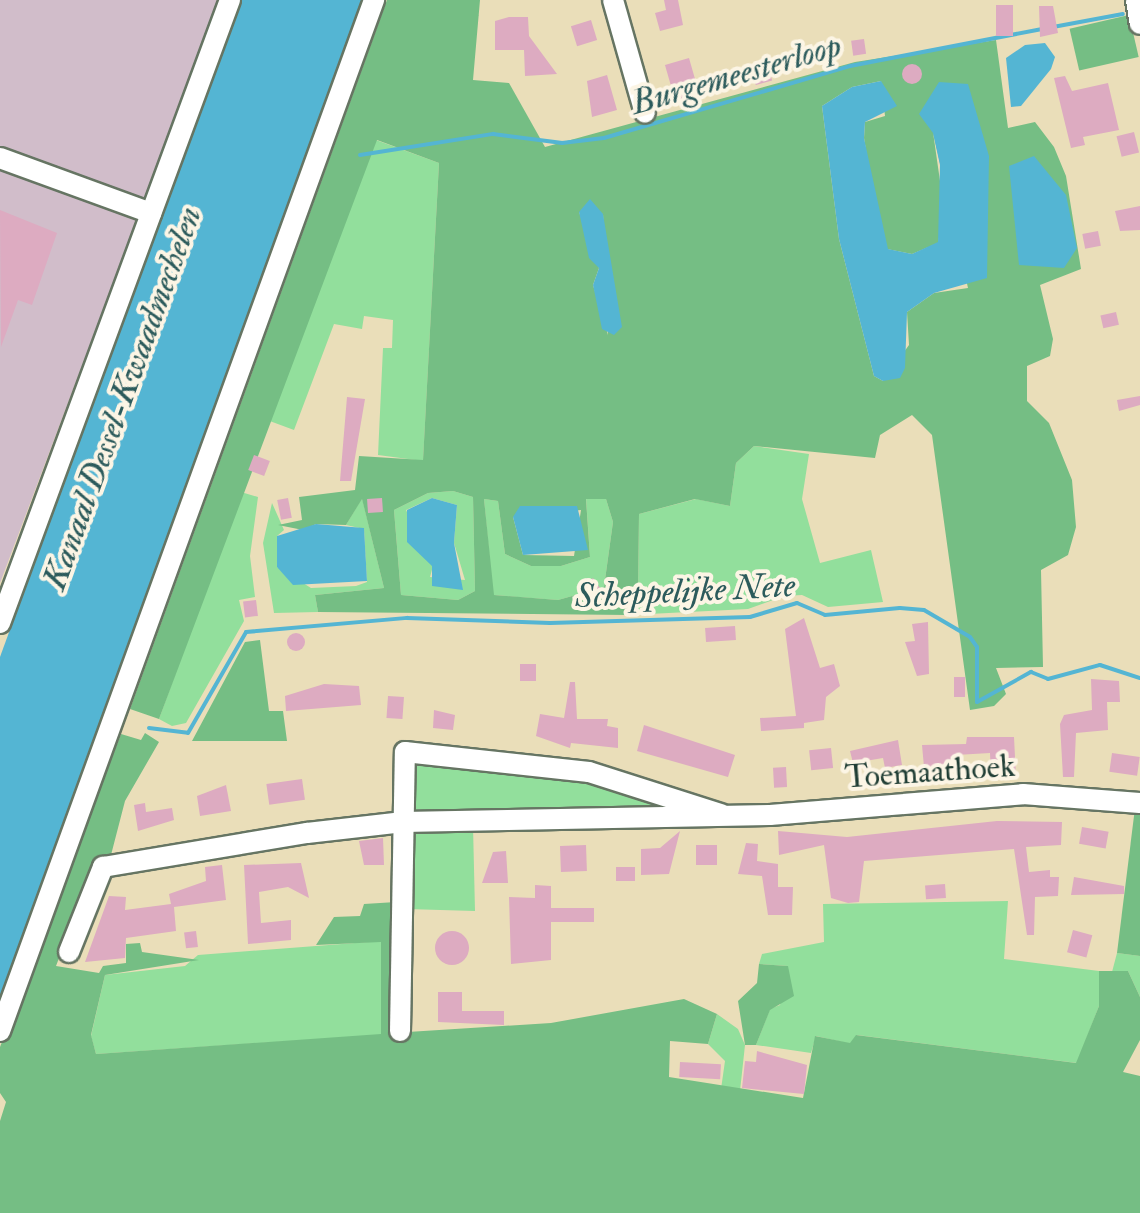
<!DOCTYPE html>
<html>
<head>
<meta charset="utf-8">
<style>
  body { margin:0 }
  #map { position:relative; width:1140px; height:1213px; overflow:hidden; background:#eadeb9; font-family:"IM FELL Double Pica",serif }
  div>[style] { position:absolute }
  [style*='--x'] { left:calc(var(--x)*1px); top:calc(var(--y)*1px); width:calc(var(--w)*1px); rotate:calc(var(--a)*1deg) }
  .industrial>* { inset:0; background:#d1bdca }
  .green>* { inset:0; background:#92df9c }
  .forest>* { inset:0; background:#75be84; transform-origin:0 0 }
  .water>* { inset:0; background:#54b5d3 }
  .stream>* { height:4px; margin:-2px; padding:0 2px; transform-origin:2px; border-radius:2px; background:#54b5d3 }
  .building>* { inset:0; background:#ddabc1; transform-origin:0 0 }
  .round { border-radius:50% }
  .roads { filter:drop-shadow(2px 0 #667563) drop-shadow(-2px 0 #667563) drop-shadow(0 2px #667563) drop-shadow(0 -2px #667563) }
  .minor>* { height:20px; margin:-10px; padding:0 10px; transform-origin:10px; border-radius:10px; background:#fff }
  span { translate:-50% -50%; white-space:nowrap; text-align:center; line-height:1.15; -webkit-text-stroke:8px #fcf5e5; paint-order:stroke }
  .street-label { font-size:32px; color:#1f3d34 }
  .water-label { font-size:35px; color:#2c5b5c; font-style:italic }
</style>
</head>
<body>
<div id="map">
  <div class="industrial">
    <i style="clip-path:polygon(0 0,220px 0,0 583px)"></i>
  </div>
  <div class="green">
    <i style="clip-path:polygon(376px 140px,439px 163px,423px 461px,378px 455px,383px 348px,392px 348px,393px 320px,364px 316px,362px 329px,334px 324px,294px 430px,267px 420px)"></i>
    <i style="clip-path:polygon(754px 446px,809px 454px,802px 499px,820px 563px,871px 550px,883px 602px,828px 607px,802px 595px,784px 596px,748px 609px,629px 615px,626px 608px,638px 595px,639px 514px,696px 499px,730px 506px,736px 463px)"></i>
    <i style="clip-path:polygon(evenodd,453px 491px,473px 497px,475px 591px,458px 600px,401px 595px,394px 510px,428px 493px,453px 491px,432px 498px,457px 505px,454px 543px,465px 580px,430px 577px,433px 566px,406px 510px,432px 498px)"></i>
    <i style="clip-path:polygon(241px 492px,258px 497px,250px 556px,255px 597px,239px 600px,244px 621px,186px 723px,172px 726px,159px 719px)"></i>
    <i style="clip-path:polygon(362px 498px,384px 588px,315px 595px,318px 612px,274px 613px,263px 543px,272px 503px,284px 530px,277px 536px,277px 567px,311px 588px,356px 586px,367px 582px,364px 529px,346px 525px)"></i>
    <i style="clip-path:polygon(586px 498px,606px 499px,613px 522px,604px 587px,558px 600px,493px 595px,484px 499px,498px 501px,505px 554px,531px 566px,561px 566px,590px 557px)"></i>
    <i style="clip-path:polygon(415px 761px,562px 772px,680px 807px,418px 815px,409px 808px)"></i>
    <i style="clip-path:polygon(473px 826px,475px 911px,406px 909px,408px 835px)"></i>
    <i style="clip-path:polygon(1008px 901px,1004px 959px,1099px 971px,1099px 1006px,1077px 1063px,857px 1035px,851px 1044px,816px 1036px,811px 1053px,756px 1045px,770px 1009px,780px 1005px,788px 966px,759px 964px,762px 954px,824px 942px,823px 904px)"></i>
    <i style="clip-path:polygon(381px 941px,382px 1035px,96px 1054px,91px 1036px,105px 975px,185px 966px,198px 955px)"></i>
    <i style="clip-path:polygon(1117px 953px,1140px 956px,1140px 997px,1128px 971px,1112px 972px)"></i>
    <i style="clip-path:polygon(717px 1014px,738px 1029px,745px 1045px,740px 1091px,721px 1089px,725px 1061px,708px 1044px)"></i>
  </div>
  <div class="forest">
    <i style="clip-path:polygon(evenodd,387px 0,480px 0,473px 80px,509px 83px,545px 147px,855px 62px,996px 40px,1008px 128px,1035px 122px,1054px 147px,1066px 176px,1081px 269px,1040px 285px,1053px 339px,1050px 356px,1027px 366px,1027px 401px,1049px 423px,1072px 480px,1076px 527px,1068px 555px,1041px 570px,1043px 667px,996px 668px,1006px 694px,994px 706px,970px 710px,932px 435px,912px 415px,880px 435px,875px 458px,754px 446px,736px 463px,730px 506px,695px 499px,639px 514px,638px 596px,626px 608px,629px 615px,318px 612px,315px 595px,384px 588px,362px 499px,346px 525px,316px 524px,303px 530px,278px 525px,302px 520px,299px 497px,355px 490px,359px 456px,423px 460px,439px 163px,377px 140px,159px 719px,130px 709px,387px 0,881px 81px,885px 116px,865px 122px,864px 138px,880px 235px,887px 249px,912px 254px,938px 243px,944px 209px,933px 132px,968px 288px,934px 293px,907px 312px,909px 345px,883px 381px,874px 376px,839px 239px,822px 106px,852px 87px,881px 81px,387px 0,579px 212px,603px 214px,608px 335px,593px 285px,599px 268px,579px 212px,387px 0,453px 491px,473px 497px,475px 591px,458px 600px,401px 595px,394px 510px,428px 493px,453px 491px,387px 0,484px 499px,498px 501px,505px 554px,531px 566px,561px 566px,590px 557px,586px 499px,606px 499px,613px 522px,604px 587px,558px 600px,494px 595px,484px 499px,387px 0,581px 510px,574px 556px,523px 555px,513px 517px,581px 510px)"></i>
    <i style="left:1129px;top:15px;width:43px;height:61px;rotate:77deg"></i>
    <i style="clip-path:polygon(260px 640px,269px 711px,283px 711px,287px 741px,192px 741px,245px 642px)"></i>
    <i style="clip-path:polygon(145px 733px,159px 742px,125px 801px,111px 855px,97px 859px,56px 966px,99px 973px,103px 966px,126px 963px,126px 944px,140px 943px,142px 952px,199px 960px,105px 975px,91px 1035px,96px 1054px,381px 1034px,381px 942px,316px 945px,334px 917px,360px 916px,364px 904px,396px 902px,392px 1033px,551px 1023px,684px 999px,717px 1014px,708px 1044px,670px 1041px,669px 1077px,803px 1098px,815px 1036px,850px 1043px,856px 1035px,1076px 1063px,1099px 1006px,1099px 971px,1128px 971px,1140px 997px,1140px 1040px,1123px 1072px,1140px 1076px,1140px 1213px,0 1213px,0 1121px,6px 1102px,0 1093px,0 1047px,121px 734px,141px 740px)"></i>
    <i style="clip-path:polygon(1135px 808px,1140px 809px,1140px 956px,1117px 953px)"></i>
    <i style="clip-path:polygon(759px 964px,788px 966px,794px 996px,770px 1010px,756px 1045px,745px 1045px,738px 1001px,757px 983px)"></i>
  </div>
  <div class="water">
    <i style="clip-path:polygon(240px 0,363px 0,0 1000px,0 657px)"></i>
    <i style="clip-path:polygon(1045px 43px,1055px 57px,1051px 69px,1021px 106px,1011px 107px,1006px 58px,1025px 45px)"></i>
    <i style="clip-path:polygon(881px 81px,897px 106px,865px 122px,864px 138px,888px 249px,912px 254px,938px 242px,940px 165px,933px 133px,919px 114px,939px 82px,968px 84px,989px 156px,987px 278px,934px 293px,907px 312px,905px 368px,900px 378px,883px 381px,874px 376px,839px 239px,822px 106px,852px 87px)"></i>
    <i style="clip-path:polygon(1034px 156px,1066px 195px,1077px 248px,1064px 268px,1019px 265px,1009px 166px)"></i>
    <i style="clip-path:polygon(590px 199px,603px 214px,622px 327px,614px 335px,602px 329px,593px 285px,599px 268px,589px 258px,579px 212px)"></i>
    <i style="clip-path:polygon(432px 498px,457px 505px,454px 543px,463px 590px,432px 586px,432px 566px,407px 542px,407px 510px)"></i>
    <i style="clip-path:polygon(520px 506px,577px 506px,588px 550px,523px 555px,513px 517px)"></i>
    <i style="clip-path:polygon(316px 524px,364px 528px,367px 581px,293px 585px,277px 567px,277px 536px)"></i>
  </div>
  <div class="stream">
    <i style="--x:1053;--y:27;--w:71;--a:-10.5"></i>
    <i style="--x:360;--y:155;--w:135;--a:-9"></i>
    <i style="--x:493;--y:134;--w:70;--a:7.4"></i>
    <i style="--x:562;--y:143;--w:42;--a:-6.8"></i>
    <i style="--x:604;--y:138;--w:256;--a:-16.3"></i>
    <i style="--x:850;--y:66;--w:197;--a:-10.9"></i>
    <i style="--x:149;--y:728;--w:39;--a:7"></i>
    <i style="--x:188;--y:733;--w:116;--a:-60.1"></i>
    <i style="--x:246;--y:632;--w:162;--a:-5"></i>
    <i style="--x:407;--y:618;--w:143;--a:2"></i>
    <i style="--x:550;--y:623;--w:200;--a:-1.7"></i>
    <i style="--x:750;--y:617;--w:49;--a:-16.6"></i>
    <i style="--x:797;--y:603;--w:30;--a:23"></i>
    <i style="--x:825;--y:615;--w:75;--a:-5.3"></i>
    <i style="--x:900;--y:608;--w:24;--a:5"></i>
    <i style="--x:924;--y:610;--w:53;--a:30.4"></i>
    <i style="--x:970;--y:637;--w:12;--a:55"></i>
    <i style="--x:977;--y:647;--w:55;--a:90"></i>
    <i style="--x:977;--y:702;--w:62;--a:-29.1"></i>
    <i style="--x:1031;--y:672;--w:18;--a:22"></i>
    <i style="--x:1048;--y:679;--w:54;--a:-15.1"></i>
    <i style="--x:1100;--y:665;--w:42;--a:18"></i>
  </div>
  <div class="building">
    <i style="clip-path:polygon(664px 0,678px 0,683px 25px,660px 31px,655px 13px,666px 10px)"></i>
    <i style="left:996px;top:5px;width:17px;height:31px"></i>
    <i style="clip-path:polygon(1039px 6px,1053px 6px,1058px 33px,1040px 37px)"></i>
    <i style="clip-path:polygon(509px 17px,528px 17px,529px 36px,557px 74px,525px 76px,524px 50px,495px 50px,495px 21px)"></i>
    <i style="left:591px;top:20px;width:21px;height:21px;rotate:73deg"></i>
    <i style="left:864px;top:39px;width:15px;height:13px;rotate:82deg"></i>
    <i style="left:689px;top:58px;width:40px;height:25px;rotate:74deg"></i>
    <i class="round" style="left:902px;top:64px;width:20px;height:20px"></i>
    <i style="left:768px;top:66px;width:15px;height:17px;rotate:74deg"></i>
    <i style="clip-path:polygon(607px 75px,617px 110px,592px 117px,587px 81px)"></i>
    <i style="clip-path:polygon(1065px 76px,1072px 91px,1108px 83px,1119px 130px,1083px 137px,1085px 145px,1071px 148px,1054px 78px)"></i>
    <i style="left:1134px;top:132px;width:21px;height:18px;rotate:76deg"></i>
    <i style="clip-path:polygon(1140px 206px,1140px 230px,1120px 231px,1115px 211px)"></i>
    <i style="clip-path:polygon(0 210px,57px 233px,32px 305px,18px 300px,1px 347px)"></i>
    <i style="left:1098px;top:231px;width:15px;height:16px;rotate:79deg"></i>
    <i style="left:1116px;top:312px;width:13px;height:16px;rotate:77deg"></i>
    <i style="clip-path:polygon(1140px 396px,1140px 405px,1119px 411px,1117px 400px)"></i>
    <i style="clip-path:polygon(347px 397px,365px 399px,351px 481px,340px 481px)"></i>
    <i style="left:254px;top:455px;width:17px;height:16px;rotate:21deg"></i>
    <i style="left:288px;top:498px;width:20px;height:11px;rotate:79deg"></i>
    <i style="left:382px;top:498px;width:14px;height:15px;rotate:86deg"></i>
    <i style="left:593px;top:578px;width:12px;height:17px;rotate:55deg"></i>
    <i style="left:256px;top:600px;width:16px;height:13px;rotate:83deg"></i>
    <i style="clip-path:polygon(804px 618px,820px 668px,834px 664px,840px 686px,826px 697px,824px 720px,804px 723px,804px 728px,761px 731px,760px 718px,796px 716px,785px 629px)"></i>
    <i style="clip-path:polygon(928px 622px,929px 674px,917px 676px,905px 642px,915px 641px,912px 624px)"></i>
    <i style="left:735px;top:626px;width:14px;height:30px;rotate:86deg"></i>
    <i class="round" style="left:287px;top:633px;width:18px;height:18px"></i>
    <i style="left:520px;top:664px;width:16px;height:17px"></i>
    <i style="left:954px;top:677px;width:11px;height:20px"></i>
    <i style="clip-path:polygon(1091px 679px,1119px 681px,1120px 702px,1107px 702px,1108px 730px,1076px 733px,1074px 777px,1063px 777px,1060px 724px,1064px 715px,1092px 710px)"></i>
    <i style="clip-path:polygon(570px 682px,575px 682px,577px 719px,608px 719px,607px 726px,618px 728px,618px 748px,571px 743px,570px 748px,536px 736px,540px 714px,564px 718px)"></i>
    <i style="clip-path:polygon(324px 684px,359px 686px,361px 705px,286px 711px,285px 696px)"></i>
    <i style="left:388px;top:696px;width:16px;height:22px;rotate:4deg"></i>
    <i style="clip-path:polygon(434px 710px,455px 715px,453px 730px,433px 728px)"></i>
    <i style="clip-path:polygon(644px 725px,735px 755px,728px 777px,637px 751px)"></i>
    <i style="clip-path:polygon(967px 737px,1014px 737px,1016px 777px,991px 778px,990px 753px,956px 755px,957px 767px,924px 767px,922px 745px,966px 744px)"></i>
    <i style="clip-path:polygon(898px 740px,902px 765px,885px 768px,883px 758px,853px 763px,850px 751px)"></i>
    <i style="left:831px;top:748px;width:20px;height:22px;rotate:84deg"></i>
    <i style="left:1112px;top:753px;width:28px;height:19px;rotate:8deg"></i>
    <i style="left:786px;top:767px;width:20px;height:13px;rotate:87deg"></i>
    <i style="left:302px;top:779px;width:21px;height:36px;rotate:82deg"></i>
    <i style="clip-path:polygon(226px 785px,231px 811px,200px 816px,197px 796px)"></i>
    <i style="clip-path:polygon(145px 803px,146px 812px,172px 808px,174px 820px,138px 831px,134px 805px)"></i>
    <i style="clip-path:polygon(997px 821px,1062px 822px,1061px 845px,1026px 847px,1029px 872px,1050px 870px,1050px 877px,1059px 877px,1058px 896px,1035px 897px,1034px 935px,1027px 935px,1014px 849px,864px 861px,859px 902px,848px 903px,831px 898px,824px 845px,779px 855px,778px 831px,847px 837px)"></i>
    <i style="left:1082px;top:827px;width:27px;height:17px;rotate:10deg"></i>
    <i style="clip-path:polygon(680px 831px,669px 874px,641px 875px,641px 849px,660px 848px)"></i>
    <i style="clip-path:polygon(383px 838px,384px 865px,364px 865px,359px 841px)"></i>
    <i style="clip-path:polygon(746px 843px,758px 844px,757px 861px,778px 864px,778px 887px,793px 887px,792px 915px,768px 915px,762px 876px,738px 874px)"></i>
    <i style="left:586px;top:845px;width:26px;height:26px;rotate:88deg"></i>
    <i style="left:717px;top:845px;width:20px;height:21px;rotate:90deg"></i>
    <i style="clip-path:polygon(506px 851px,508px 883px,482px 883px,493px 852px)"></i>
    <i style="clip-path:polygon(301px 863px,309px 898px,288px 887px,259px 892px,261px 923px,291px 920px,291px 940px,248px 944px,244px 865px)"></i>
    <i style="clip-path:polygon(222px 865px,226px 900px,174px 907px,176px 931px,126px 938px,125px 958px,85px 962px,109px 896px,126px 897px,125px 910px,171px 904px,169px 894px,206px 881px,205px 867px)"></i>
    <i style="left:616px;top:867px;width:19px;height:14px"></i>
    <i style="clip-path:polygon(1074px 877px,1124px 886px,1124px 894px,1071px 895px)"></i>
    <i style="left:945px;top:884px;width:14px;height:20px;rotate:86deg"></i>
    <i style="clip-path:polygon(535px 885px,551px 886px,551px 908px,594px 908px,594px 922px,551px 922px,551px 960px,511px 964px,509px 897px,535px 898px)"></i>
    <i style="left:1073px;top:930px;width:20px;height:23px;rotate:15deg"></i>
    <i style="left:196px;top:931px;width:16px;height:12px;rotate:83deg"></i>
    <i class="round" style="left:435px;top:931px;width:34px;height:34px"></i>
    <i style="clip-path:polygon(438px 992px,462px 992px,462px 1011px,504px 1011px,504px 1025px,438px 1022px)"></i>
    <i style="clip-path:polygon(757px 1051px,807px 1065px,804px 1094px,742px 1088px,745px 1061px,756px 1062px)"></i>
    <i style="left:680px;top:1062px;width:41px;height:15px;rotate:3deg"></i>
  </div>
  <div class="roads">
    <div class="minor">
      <i style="--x:613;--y:0;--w:117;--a:74.2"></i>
      <i style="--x:1136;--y:0;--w:24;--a:81"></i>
      <i style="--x:0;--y:158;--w:161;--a:20"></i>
      <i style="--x:0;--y:623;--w:664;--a:-69.74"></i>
      <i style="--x:69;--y:952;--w:92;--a:-68.2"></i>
      <i style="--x:103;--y:867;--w:207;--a:-9.5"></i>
      <i style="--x:307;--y:833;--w:97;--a:-6.5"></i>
      <i style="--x:403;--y:822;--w:367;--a:-1.1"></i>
      <i style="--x:770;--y:815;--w:254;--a:-4.7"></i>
      <i style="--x:1023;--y:794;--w:117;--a:4.4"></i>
      <i style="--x:0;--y:1031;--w:1097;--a:-70.06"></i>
      <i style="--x:400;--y:1031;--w:279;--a:-89"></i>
      <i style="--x:405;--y:752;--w:185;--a:6.2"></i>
      <i style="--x:589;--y:772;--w:139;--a:17.7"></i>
    </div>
  </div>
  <div class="street-label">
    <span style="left:930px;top:772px;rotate:-4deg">Toemaathoek</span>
  </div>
  <div class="water-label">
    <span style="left:736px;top:74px;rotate:-16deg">Burgemeesterloop</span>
    <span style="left:122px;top:398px;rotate:-70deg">Kanaal Dessel-Kwaadmechelen</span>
    <span style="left:685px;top:591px;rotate:-3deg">Scheppelijke Nete</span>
  </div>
</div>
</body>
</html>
